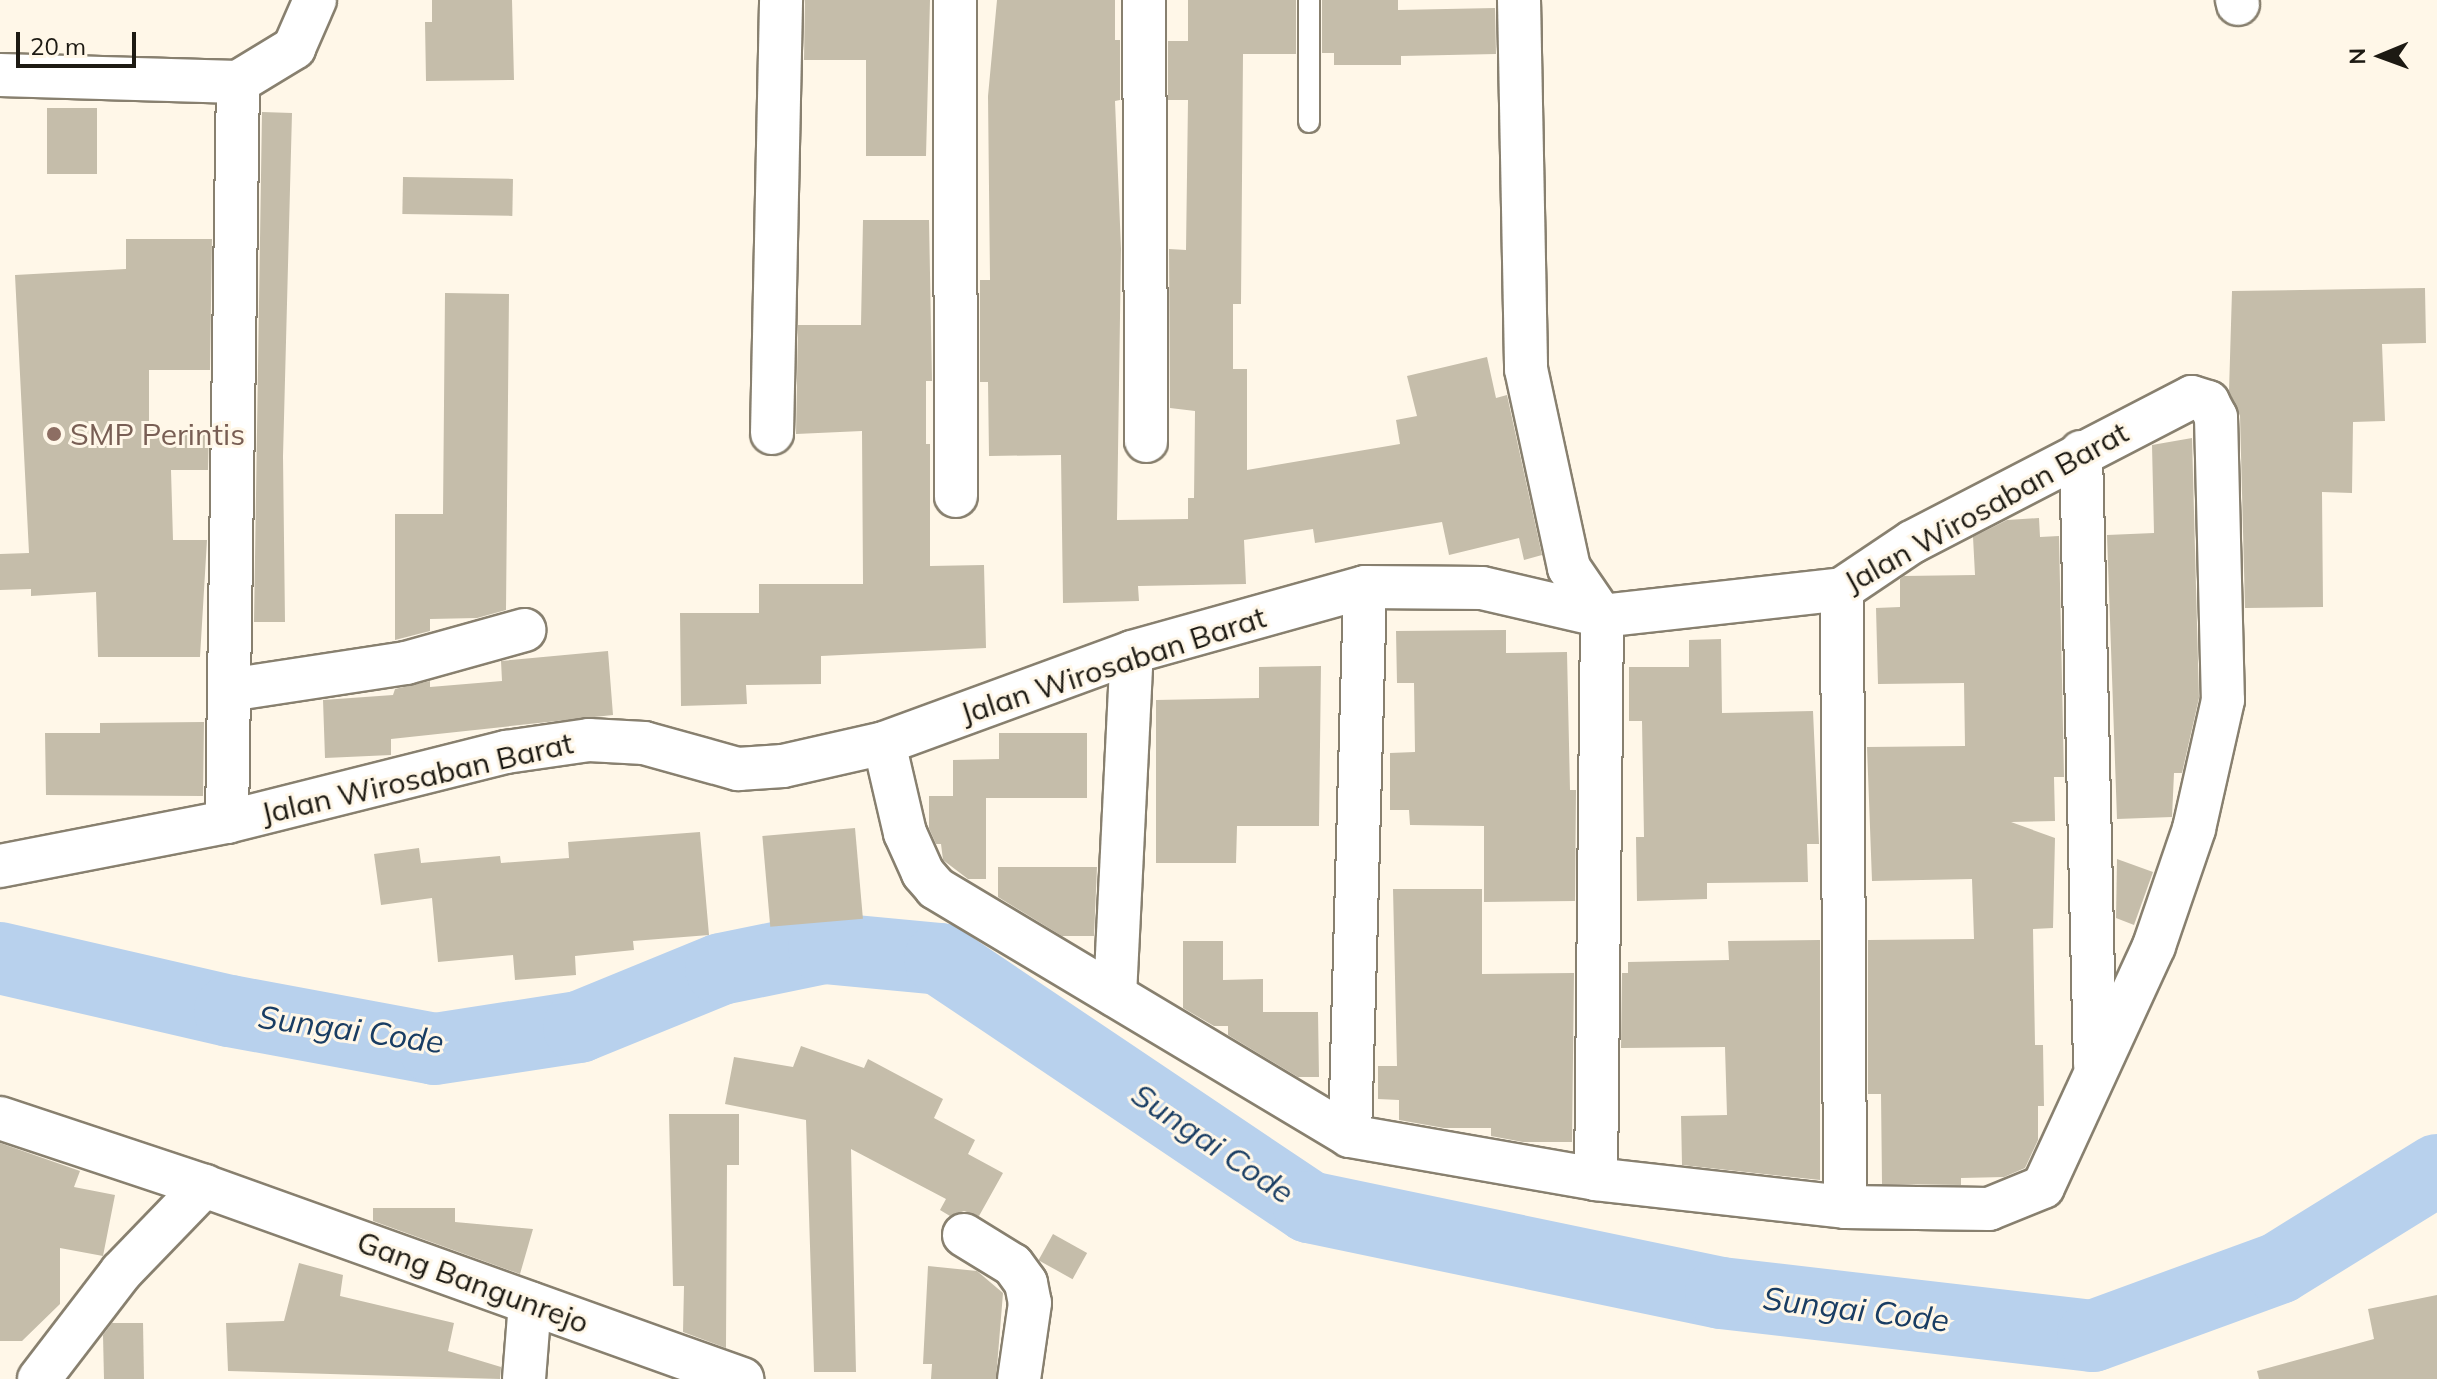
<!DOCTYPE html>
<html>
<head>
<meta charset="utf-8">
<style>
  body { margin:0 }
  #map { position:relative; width:2437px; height:1379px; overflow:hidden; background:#fff7e8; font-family:Mulish,sans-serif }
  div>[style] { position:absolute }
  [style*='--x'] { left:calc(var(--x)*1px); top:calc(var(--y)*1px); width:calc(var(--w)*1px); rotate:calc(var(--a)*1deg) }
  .river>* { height:72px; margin:-36px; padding:0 36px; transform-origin:36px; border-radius:36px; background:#b8d1ed }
  .building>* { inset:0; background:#c5bdaa; transform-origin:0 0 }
  .roads { filter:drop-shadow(2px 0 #88806f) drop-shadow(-2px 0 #88806f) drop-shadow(0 2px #88806f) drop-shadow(0 -2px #88806f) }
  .lane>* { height:20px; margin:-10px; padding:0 10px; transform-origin:10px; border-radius:10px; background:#fff }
  .street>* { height:42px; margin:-21px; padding:0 21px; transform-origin:21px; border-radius:21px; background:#fff }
  .dots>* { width:22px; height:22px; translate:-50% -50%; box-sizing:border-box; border:4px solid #fff7e8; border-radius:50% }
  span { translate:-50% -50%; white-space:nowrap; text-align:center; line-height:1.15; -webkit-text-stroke:6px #fff7e8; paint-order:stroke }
  .education-label { font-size:30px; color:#785e54 }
  .left { translate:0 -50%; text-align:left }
  .street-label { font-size:30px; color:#1d1a13 }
  .water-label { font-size:32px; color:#193d63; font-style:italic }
  .north { position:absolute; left:2341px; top:16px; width:80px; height:80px; -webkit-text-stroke:6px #fff7e8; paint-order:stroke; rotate:269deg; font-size:22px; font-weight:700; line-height:32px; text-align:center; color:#1d1a13 }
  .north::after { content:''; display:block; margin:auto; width:28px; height:36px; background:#1d1a13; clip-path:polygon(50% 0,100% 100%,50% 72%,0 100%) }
  .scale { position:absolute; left:16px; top:32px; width:120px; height:36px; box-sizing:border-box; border:4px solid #1d1a13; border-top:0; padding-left:10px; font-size:24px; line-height:28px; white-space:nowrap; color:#1d1a13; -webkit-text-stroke:6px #fff7e8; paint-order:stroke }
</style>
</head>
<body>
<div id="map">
  <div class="river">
    <i style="--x:0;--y:958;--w:236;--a:13"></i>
    <i style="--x:230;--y:1011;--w:208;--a:10.5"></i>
    <i style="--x:435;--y:1049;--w:146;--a:-8.7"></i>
    <i style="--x:579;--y:1027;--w:153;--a:-22.2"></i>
    <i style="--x:721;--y:969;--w:105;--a:-11.5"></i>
    <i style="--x:824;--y:948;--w:117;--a:5.4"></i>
    <i style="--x:940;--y:959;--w:445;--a:33.9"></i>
    <i style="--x:1309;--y:1207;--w:421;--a:11.8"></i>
    <i style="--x:1721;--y:1293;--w:374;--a:6.6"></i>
    <i style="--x:2093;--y:1336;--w:198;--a:-20.1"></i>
    <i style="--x:2279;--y:1268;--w:186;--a:-31.8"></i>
  </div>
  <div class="building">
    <i style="clip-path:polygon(432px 0,512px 0,514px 80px,426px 81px,425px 22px,432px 22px)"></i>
    <i style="clip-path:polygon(805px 0,930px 0,926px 156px,866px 156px,866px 60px,804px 60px)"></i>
    <i style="clip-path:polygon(997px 0,1115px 0,1115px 40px,1120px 40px,1120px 100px,1115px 101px,1121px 249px,1117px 520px,1188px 519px,1188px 498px,1194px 498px,1195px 411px,1170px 408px,1169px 249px,1186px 250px,1188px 100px,1168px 100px,1168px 41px,1188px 41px,1188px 0,1296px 0,1296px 54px,1243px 54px,1241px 304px,1233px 304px,1233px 369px,1247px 369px,1247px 470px,1400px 444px,1396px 420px,1417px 416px,1407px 376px,1487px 357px,1496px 398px,1507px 395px,1542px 555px,1524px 560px,1519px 538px,1449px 555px,1442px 522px,1315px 543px,1313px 529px,1244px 540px,1246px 584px,1138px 586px,1139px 601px,1063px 603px,1061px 455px,989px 456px,988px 382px,980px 382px,980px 280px,990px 280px,988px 96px)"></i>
    <i style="clip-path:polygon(1322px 0,1398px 0,1398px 10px,1495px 8px,1496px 54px,1401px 56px,1401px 65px,1334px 65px,1334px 53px,1322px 53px)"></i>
    <i style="left:47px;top:108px;width:50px;height:66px"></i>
    <i style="clip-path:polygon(262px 112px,292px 113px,283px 456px,285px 622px,254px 622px)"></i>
    <i style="left:403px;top:177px;width:110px;height:37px;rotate:1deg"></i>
    <i style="clip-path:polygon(863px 220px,929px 220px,932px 381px,926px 381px,926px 444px,930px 444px,930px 566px,984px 565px,986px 648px,821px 656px,821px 684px,746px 685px,747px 704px,681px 706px,680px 613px,759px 613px,759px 584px,863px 584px,862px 431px,796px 434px,798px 325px,861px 325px)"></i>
    <i style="clip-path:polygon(126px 239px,212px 239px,210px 370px,149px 370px,149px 430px,209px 430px,208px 470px,171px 470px,173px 540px,207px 540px,200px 657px,98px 657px,96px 592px,31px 596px,31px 589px,0 590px,0 554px,29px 553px,15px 275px,126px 269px)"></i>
    <i style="clip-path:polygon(2425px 288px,2426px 343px,2382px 344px,2385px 421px,2353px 422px,2352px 493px,2322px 492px,2323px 607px,2245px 608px,2240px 416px,2229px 391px,2232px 291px)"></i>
    <i style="clip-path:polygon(445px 293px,509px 294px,506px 610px,477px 618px,430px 619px,430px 631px,395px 640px,395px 514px,443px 514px)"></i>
    <i style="clip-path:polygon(2192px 438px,2199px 698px,2182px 773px,2174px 773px,2172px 817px,2117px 819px,2107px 535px,2154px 533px,2152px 445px)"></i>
    <i style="clip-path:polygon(2039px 518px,2040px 537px,2059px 536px,2064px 777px,2054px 777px,2055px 821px,2011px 822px,2055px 838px,2053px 928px,2033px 929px,2035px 1045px,2043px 1045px,2044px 1106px,2038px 1106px,2038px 1140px,2025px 1168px,2004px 1177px,1961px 1178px,1961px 1185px,1882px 1184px,1881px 1094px,1868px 1094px,1868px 940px,1974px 939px,1972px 879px,1872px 881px,1867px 747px,1965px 746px,1964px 683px,1878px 684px,1876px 608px,1900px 607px,1900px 579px,1904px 576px,1975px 575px,1973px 537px,2007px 520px)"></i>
    <i style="clip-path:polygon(1506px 630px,1506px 653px,1567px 652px,1570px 790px,1576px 790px,1575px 901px,1484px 902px,1484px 826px,1410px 825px,1409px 810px,1390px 810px,1390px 753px,1415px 752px,1414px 683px,1397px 683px,1396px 631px)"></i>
    <i style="clip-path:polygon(1721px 639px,1722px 713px,1813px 711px,1819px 844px,1807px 844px,1808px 882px,1707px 883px,1707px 899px,1637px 901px,1636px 837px,1644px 837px,1642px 721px,1629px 721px,1629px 667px,1689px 667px,1689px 640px)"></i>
    <i style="clip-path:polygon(608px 651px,613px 715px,391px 739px,391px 755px,325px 758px,323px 700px,393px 695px,395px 689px,430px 681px,430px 687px,502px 681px,501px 661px)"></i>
    <i style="clip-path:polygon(1321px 666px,1319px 826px,1237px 826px,1236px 863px,1156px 863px,1156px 700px,1259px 698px,1259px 667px)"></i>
    <i style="clip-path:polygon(204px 722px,203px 796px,46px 795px,45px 733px,100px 733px,100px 723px)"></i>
    <i style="clip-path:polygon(999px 733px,1087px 733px,1087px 798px,986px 798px,986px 879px,968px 879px,943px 860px,941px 844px,936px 844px,929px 828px,929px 796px,953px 796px,953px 760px,999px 759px)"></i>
    <i style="left:855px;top:828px;width:91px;height:93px;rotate:85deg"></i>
    <i style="clip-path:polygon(700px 832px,709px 935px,633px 941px,634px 950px,575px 956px,576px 975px,515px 980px,513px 955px,438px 962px,432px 898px,381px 905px,374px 854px,419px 848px,421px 863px,500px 856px,501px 863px,569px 858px,568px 842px)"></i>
    <i style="clip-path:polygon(2117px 859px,2153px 872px,2134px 925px,2116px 918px)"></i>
    <i style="clip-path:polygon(998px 867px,1097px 867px,1094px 936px,1062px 936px,998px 897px)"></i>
    <i style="clip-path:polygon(1393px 889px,1482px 889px,1482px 974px,1574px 973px,1572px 1142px,1523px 1142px,1491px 1136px,1491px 1128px,1444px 1128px,1399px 1120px,1399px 1100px,1378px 1099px,1378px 1066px,1397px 1066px)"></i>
    <i style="clip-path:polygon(1820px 940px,1820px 1180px,1682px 1165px,1681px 1116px,1727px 1115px,1725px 1047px,1621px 1048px,1622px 973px,1628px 973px,1628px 962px,1729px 960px,1728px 941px)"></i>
    <i style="clip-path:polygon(1183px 941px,1223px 941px,1223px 980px,1263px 979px,1263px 1012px,1318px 1012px,1319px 1077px,1298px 1077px,1228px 1035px,1228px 1026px,1214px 1026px,1183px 1008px)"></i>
    <i style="clip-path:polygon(801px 1046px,864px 1068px,868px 1059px,943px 1099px,934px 1118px,975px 1140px,968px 1154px,1003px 1173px,979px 1216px,964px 1211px,950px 1216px,940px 1210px,946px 1199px,851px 1149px,856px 1372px,814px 1372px,806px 1120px,725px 1104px,734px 1057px,793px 1067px)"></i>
    <i style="clip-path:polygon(669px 1114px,739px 1114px,739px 1165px,727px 1165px,726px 1348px,683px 1332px,684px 1286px,673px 1286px)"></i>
    <i style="clip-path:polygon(0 1143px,80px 1171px,74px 1187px,115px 1195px,103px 1256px,60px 1248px,60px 1304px,22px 1341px,0 1341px)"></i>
    <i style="clip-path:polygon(373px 1208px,455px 1208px,455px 1222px,533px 1229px,520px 1274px,373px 1221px)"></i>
    <i style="left:1053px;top:1234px;width:39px;height:30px;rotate:29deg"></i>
    <i style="clip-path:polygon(299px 1263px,343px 1275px,340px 1296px,454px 1323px,448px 1351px,501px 1367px,500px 1379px,228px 1371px,226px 1323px,284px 1321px)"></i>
    <i style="clip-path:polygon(928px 1266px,977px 1271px,1003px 1293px,996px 1379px,931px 1379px,932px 1364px,923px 1364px)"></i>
    <i style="clip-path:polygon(2437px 1295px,2437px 1379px,2259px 1379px,2257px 1371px,2374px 1339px,2368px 1309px)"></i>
    <i style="clip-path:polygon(112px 1323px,143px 1323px,144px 1379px,104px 1379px,103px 1335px)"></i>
  </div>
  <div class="roads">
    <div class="lane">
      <i style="--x:1309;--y:0;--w:122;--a:90"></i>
    </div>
    <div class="street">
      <i style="--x:955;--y:0;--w:496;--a:89.9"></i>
      <i style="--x:1144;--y:0;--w:441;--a:89.7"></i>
      <i style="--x:1519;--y:0;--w:369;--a:88.9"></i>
      <i style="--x:1526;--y:369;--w:204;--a:77.8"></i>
      <i style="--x:1569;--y:568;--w:58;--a:55.5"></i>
      <i style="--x:1602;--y:616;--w:563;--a:90.61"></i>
      <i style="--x:2237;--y:0;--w:4;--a:76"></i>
      <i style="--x:0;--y:75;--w:238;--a:1.7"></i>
      <i style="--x:238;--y:82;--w:66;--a:-31.3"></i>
      <i style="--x:294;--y:48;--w:52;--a:-66.4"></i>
      <i style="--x:772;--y:433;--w:433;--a:-88.8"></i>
      <i style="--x:2081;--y:452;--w:611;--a:88.69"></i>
      <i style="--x:1842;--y:589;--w:618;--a:89.72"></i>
      <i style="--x:229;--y:690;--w:179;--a:-8.7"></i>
      <i style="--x:406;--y:663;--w:123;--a:-15.6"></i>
      <i style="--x:227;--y:822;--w:740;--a:-89.15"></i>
      <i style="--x:0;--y:866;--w:231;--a:-11"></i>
      <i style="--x:227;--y:822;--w:288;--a:-14.1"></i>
      <i style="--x:506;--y:752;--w:84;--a:-8.2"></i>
      <i style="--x:589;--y:740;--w:55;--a:3.1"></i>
      <i style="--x:644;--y:743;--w:98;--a:15.5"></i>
      <i style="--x:738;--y:769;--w:45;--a:-3.8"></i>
      <i style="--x:783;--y:766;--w:104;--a:-12.8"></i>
      <i style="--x:884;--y:743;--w:264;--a:-20.1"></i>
      <i style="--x:1132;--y:652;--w:242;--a:-15.6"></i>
      <i style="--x:1365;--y:587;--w:117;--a:0.5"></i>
      <i style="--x:1482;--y:588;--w:123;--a:13.1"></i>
      <i style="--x:1602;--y:616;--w:242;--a:-6.4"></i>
      <i style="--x:1842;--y:589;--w:84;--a:-33.9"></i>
      <i style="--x:1912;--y:542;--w:315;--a:-27.4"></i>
      <i style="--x:2192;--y:397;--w:17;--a:17"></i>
      <i style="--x:2208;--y:402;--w:17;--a:62"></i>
      <i style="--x:2216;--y:417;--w:283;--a:88.6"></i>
      <i style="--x:2223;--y:700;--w:132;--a:102.7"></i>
      <i style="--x:2194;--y:829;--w:124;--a:108.9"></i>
      <i style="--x:2154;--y:946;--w:265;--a:114.7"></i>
      <i style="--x:2043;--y:1187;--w:58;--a:157.8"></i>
      <i style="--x:1989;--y:1209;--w:144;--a:-179.2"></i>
      <i style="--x:1845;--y:1207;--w:251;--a:-173.6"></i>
      <i style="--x:1596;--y:1179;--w:250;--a:-170.1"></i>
      <i style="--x:1350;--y:1136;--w:483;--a:-149.1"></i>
      <i style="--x:936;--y:888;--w:20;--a:-131"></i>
      <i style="--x:923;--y:873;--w:44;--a:-114.2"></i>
      <i style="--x:905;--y:833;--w:92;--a:-103.1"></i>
      <i style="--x:1115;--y:995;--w:343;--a:-87.2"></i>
      <i style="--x:0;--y:1118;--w:215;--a:18.4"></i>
      <i style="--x:204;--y:1186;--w:572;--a:19.73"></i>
      <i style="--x:1350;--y:1136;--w:549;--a:-88.43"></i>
      <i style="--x:964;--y:1235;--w:57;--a:31.5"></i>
      <i style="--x:1013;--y:1265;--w:22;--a:54"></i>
      <i style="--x:1026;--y:1283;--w:20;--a:79"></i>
      <i style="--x:1030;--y:1303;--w:77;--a:98.2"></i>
      <i style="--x:39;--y:1379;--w:135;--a:-52.5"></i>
      <i style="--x:121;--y:1272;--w:120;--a:-46"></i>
      <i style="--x:524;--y:1379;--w:76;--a:-85.5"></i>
    </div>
  </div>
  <div class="dots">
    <i style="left:54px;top:434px;background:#8d6e63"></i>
  </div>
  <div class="education-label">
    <span class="left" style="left:70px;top:434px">SMP Perintis</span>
  </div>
  <div class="street-label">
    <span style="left:1986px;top:507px;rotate:-29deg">Jalan Wirosaban Barat</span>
    <span style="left:1113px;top:665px;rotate:-18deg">Jalan Wirosaban Barat</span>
    <span style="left:417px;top:778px;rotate:-13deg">Jalan Wirosaban Barat</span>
    <span style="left:473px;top:1282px;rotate:20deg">Gang Bangunrejo</span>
  </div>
  <div class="water-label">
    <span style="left:351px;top:1029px;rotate:8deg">Sungai Code</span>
    <span style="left:1213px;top:1143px;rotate:34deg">Sungai Code</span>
    <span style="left:1856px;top:1309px;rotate:7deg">Sungai Code</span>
  </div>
  <div class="north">N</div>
  <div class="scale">20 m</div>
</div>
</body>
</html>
